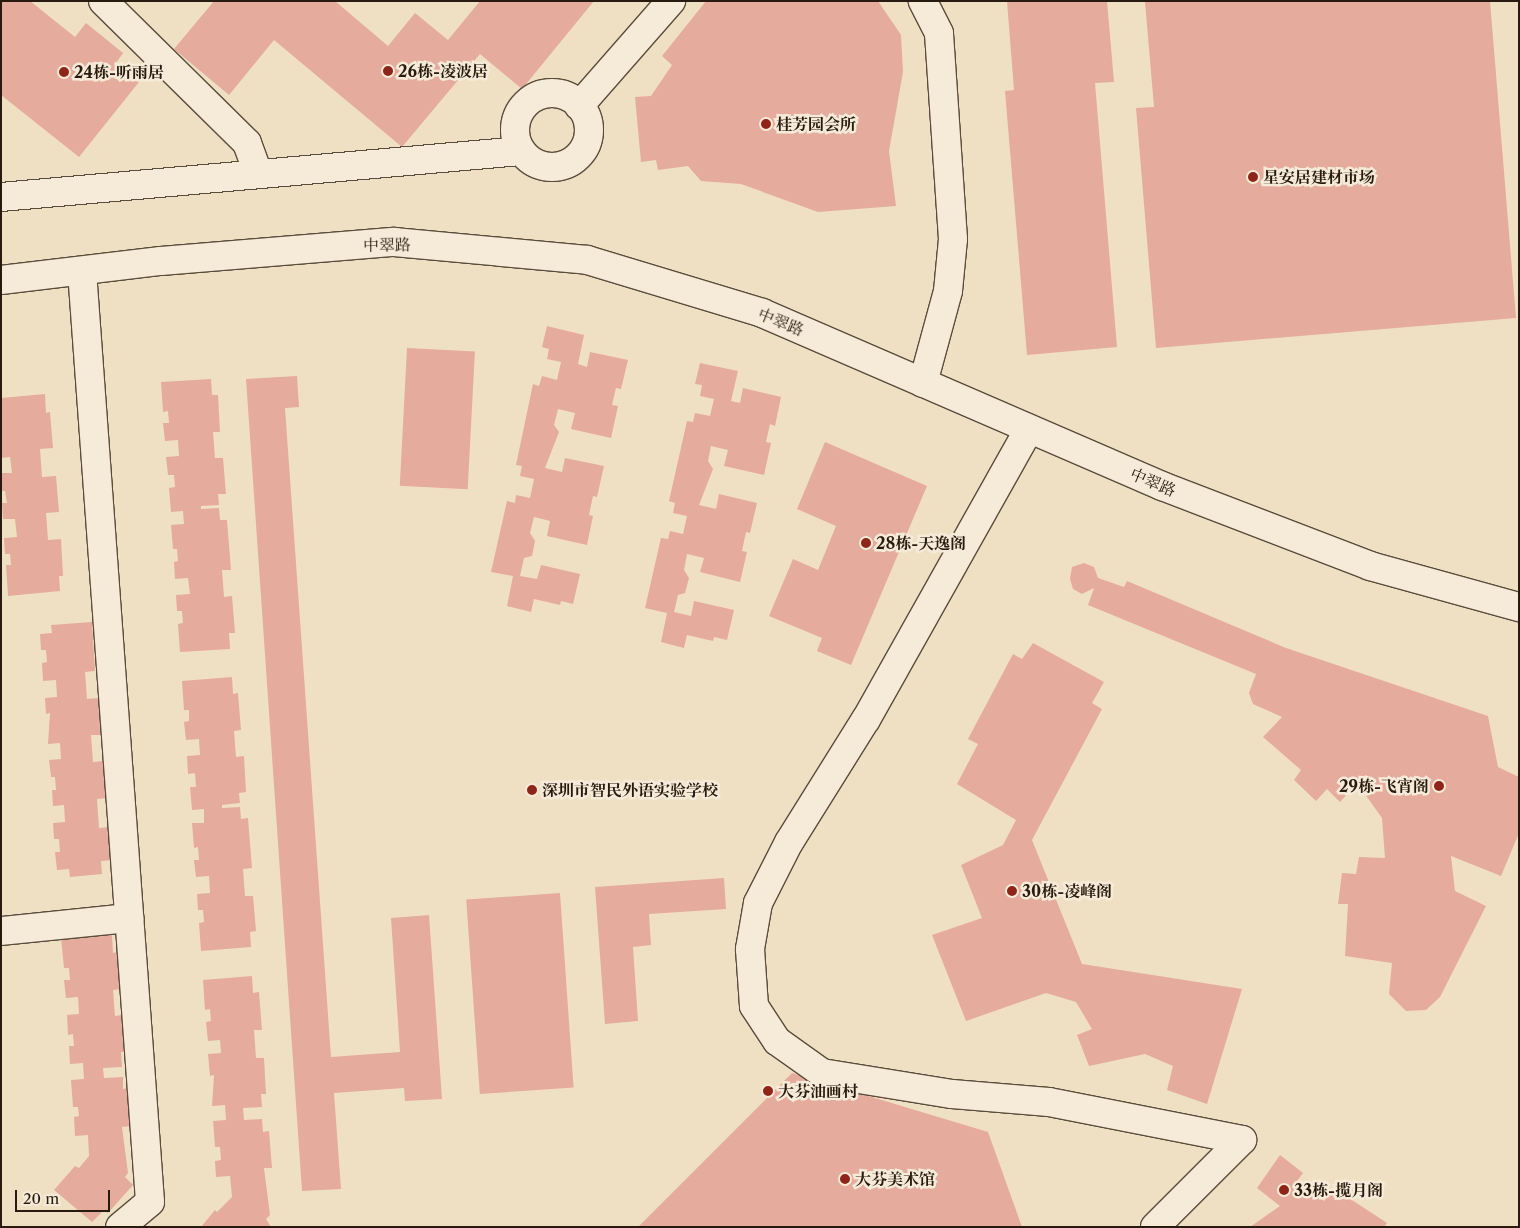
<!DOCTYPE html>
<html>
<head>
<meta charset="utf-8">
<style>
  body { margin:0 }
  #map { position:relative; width:1520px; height:1228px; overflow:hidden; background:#efe0c3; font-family:"Libre Caslon Text","Noto Serif SC",serif }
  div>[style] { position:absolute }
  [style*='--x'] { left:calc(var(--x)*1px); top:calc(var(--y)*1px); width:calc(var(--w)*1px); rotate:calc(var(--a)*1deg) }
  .building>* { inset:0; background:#e5ab9d; transform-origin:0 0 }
  .roads { filter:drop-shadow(1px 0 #5a4c3c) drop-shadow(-1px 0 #5a4c3c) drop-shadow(0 1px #5a4c3c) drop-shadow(0 -1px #5a4c3c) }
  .minor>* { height:28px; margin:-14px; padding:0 14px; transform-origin:14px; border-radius:14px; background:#f5ebd8 }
  .minor>.ring { margin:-14px; padding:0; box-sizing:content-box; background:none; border:28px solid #f5ebd8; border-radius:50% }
  .secondary>* { height:28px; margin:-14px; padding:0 14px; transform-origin:14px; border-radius:14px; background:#f5ebd8 }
  .dots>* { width:14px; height:14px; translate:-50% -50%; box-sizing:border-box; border:2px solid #f5ebd8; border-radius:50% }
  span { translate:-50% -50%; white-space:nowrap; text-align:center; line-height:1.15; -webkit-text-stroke:5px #f5ebd8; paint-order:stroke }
  .poi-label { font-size:16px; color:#281a0f; font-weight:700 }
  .left { translate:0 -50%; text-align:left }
  .right { translate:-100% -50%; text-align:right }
  .street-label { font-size:16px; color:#281a0f }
  .frame { position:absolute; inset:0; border:2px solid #281a0f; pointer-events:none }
  .scale { position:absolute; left:15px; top:1190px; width:95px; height:22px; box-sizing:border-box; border:2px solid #281a0f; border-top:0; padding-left:6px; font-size:15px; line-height:18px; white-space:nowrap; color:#281a0f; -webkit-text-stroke:4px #f5ebd8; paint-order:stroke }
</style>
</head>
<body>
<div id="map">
  <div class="building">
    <i style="clip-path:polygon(1px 1px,30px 1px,75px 37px,86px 23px,123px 53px,116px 63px,139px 82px,79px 157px,1px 95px)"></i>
    <i style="clip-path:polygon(214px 1px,335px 1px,388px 46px,415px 13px,448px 40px,480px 1px,594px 1px,522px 89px,480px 54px,402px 147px,274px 40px,229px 95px,174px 49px)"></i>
    <i style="clip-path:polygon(706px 1px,878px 1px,901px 35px,903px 72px,889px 151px,896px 206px,818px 212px,741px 184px,701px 181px,688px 166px,658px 170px,656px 160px,641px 162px,635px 97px,651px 96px,672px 65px,662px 56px)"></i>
    <i style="clip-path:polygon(1007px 1px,1107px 1px,1114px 82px,1095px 83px,1117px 347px,1027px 355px,1005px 91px,1014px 90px)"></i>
    <i style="clip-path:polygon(1490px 1px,1516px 318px,1156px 348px,1136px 108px,1154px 107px,1145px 2px)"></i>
    <i style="clip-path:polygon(547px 326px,584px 335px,578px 364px,587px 367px,590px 352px,628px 360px,621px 389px,616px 388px,612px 405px,618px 406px,611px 438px,571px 429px,575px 413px,558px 409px,554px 425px,559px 432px,545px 468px,562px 472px,565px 458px,604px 466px,597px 497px,593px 496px,589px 515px,593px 516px,587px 545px,547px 536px,550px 521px,534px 517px,530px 533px,535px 541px,532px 556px,524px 558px,520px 576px,537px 579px,541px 565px,580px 574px,573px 604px,561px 601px,560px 605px,534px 599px,531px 612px,507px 606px,513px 576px,491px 572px,507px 501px,515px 503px,516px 495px,530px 498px,534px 479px,520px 476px,522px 466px,516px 465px,533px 384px,539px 386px,542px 376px,557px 380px,561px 362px,547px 359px,549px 349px,542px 347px)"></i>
    <i style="left:407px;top:348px;width:68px;height:138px;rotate:3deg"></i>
    <i style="clip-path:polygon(700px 363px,738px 371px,731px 401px,740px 403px,743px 388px,781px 397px,775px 426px,770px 424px,766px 442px,771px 443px,764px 475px,724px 466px,728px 450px,711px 446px,708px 461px,713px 469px,699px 505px,716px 509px,719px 494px,757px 503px,750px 533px,746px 532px,742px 551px,747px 552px,740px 582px,700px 572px,704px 558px,687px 554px,684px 570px,689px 578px,685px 593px,678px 595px,674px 612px,691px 616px,694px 601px,734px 610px,727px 640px,714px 637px,713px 641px,687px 635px,684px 648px,661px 642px,667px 613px,645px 608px,661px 538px,668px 539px,670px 531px,683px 534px,687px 516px,673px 513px,675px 503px,669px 501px,687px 421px,693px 422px,695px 413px,710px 416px,714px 399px,700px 396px,702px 385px,695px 384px)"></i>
    <i style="clip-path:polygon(297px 376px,299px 407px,285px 408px,331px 1057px,400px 1052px,391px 918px,429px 915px,442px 1099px,405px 1101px,404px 1088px,334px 1093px,341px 1189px,302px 1191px,246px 379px)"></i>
    <i style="clip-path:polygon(211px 379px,212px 395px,218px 395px,220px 432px,213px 432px,215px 458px,223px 458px,226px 494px,218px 494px,219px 505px,201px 506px,201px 509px,219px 508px,220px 520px,227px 520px,231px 570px,222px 570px,224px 597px,232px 596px,235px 633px,229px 633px,230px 649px,180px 652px,178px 624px,183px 623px,182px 611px,177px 611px,176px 595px,190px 594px,188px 578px,175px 579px,174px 562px,178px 561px,177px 549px,173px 549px,171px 525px,184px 524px,183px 511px,171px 512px,169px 488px,175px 487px,174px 475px,168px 475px,166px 457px,179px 456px,178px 440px,165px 441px,163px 423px,169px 423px,168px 411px,163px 412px,161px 382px)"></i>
    <i style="clip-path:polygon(45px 394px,46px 413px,50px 412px,53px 448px,40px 449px,42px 477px,56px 476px,59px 512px,46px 513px,48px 540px,61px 539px,63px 576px,59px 576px,60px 591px,8px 596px,6px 565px,11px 565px,10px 554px,5px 554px,4px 538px,17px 537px,15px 519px,3px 519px,2px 503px,7px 503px,5px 491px,1px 491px,1px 473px,12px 473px,10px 457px,1px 458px,1px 398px)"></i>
    <i style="clip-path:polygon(825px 442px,927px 486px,851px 665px,817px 651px,822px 638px,769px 616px,793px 559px,818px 570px,836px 526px,797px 509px)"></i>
    <i style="clip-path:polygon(1084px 563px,1094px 567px,1098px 578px,1124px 587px,1127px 581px,1286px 648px,1488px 716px,1498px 767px,1519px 777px,1519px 833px,1501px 876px,1451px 856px,1455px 891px,1486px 906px,1440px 997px,1426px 1010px,1406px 1011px,1389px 994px,1392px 963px,1345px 956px,1348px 904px,1338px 904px,1342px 873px,1356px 874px,1359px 857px,1385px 858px,1382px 818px,1357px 783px,1340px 802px,1327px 789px,1316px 801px,1294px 780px,1301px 770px,1263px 737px,1282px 717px,1253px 704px,1249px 693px,1256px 674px,1088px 605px,1094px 588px,1082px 594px,1073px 589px,1070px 579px,1072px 567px)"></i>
    <i style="clip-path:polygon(92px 622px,95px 671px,85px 672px,87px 699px,99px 698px,101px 735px,91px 735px,93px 762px,104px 761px,107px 798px,97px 799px,99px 828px,111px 827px,114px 860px,101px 861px,102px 874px,70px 877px,69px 869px,57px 870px,55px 852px,60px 852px,59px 839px,54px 839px,53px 823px,65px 822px,64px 805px,53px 806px,52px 790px,56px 790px,55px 777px,51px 777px,49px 760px,61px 759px,60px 743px,48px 744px,50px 713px,46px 714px,45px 698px,57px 697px,56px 680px,43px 681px,42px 663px,47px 662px,46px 650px,41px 650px,40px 634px,52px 633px,51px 625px)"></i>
    <i style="clip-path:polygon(1033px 643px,1104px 682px,1092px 703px,1102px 709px,1032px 840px,1082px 964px,1242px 989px,1207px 1104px,1167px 1090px,1173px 1066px,1145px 1054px,1089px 1066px,1077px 1035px,1092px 1029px,1076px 1002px,1046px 993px,966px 1021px,932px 935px,982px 918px,961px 865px,1003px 845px,1016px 820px,957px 784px,978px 744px,968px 739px,1013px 654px,1022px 659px)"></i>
    <i style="clip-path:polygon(232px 677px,233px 694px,238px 693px,241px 730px,234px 731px,236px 757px,244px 756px,246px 792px,239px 793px,240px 803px,222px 805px,222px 808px,240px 807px,241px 819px,248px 818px,252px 868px,243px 869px,245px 896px,253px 896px,256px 931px,250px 932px,251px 947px,201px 951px,199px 923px,204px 922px,203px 910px,198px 910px,197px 894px,210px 893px,209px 876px,196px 877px,194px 860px,199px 860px,198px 847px,194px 848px,192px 823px,204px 823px,204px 809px,192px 810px,190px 787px,196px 787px,195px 773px,188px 774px,187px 756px,200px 755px,199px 739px,186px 740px,184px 722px,189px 721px,189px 710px,184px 710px,182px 681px)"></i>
    <i style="clip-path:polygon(724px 878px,726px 909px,649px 914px,651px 945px,633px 947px,638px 1021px,605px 1024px,595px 887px)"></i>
    <i style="left:560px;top:893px;width:195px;height:94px;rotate:86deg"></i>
    <i style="clip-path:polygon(112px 935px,113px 953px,118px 952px,121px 989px,113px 990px,115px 1016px,122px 1015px,125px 1052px,121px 1052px,122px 1067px,103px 1068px,104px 1078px,123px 1077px,123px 1089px,129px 1088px,132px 1126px,122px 1127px,128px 1173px,125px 1177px,133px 1185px,108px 1213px,104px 1210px,92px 1222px,54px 1190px,75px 1166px,79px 1168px,89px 1156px,88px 1135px,75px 1136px,74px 1117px,79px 1116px,78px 1107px,73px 1107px,71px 1080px,84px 1079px,83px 1063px,70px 1064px,69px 1046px,74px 1046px,73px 1034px,68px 1035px,67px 1015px,79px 1014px,78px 997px,66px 998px,64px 980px,70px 980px,69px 968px,64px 968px,61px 938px)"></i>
    <i style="clip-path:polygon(252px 976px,253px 993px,259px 992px,262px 1030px,254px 1030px,256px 1058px,264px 1058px,266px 1094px,261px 1094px,262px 1107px,243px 1108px,244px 1120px,262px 1119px,263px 1132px,269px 1131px,272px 1168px,264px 1168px,270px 1215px,266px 1219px,271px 1227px,201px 1227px,215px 1210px,217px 1212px,232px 1197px,230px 1176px,216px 1177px,215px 1161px,221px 1160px,220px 1147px,215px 1147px,213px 1121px,226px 1120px,225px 1105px,212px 1106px,214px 1075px,210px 1076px,208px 1054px,221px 1053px,220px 1040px,208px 1041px,206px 1022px,211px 1021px,210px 1009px,205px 1010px,203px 980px)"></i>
    <i style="clip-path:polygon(792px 1073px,988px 1132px,1022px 1227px,638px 1227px)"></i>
    <i style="clip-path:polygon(1280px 1155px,1303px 1173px,1297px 1181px,1324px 1201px,1341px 1180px,1358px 1192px,1352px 1200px,1387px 1223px,1384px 1227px,1250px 1227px,1280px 1206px,1257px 1188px)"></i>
  </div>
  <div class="roads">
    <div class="minor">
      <i style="--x:103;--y:1;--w:202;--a:44.6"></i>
      <i style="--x:247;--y:143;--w:32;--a:70"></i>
      <i class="ring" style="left:515px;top:93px;width:46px;height:46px"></i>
      <i style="--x:579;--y:106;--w:140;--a:-48.8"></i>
      <i style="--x:1;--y:197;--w:522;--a:-5.06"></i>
      <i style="--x:82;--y:271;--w:933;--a:85.82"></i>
      <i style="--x:150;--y:1202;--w:39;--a:140"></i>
      <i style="--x:923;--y:383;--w:95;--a:-74.8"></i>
      <i style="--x:948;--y:291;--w:52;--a:-84.5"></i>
      <i style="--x:953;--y:239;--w:206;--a:-93.9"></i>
      <i style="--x:939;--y:33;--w:36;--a:-117"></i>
      <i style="--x:1029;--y:429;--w:333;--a:119.3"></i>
      <i style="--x:866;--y:719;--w:145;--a:122"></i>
      <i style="--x:789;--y:842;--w:68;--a:116.9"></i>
      <i style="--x:758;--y:903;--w:47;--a:99.9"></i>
      <i style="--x:750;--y:949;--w:57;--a:86"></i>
      <i style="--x:754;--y:1006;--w:42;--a:56.7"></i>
      <i style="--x:777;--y:1041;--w:55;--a:35.4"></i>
      <i style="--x:822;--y:1073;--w:132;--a:9.2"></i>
      <i style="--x:952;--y:1094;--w:97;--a:4.7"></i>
      <i style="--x:1049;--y:1102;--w:197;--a:11.1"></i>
      <i style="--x:1242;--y:1140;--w:123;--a:135"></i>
      <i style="--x:1;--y:931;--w:129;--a:-5.8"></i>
    </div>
    <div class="secondary">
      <i style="--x:1;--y:280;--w:161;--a:-6.8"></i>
      <i style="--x:161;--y:261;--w:234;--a:-4.7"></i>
      <i style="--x:394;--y:242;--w:194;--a:5.3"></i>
      <i style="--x:587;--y:260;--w:183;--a:16.8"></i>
      <i style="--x:762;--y:313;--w:436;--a:23.4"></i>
      <i style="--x:1162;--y:486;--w:223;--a:21"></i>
      <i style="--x:1370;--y:566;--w:155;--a:15.4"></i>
    </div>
  </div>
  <div class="dots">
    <i style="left:388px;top:71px;background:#8f2418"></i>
    <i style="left:64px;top:72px;background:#8f2418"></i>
    <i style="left:766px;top:124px;background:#8f2418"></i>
    <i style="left:1253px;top:177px;background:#8f2418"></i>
    <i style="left:866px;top:543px;background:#8f2418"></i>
    <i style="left:1439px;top:786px;background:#8f2418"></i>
    <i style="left:532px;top:790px;background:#8f2418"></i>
    <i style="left:1012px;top:891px;background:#8f2418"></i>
    <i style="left:768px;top:1091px;background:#8f2418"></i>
    <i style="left:845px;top:1179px;background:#8f2418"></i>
    <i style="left:1284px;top:1190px;background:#8f2418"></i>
  </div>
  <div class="poi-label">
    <span class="left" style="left:398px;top:71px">26栋-凌波居</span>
    <span class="left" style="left:74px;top:72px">24栋-听雨居</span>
    <span class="left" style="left:776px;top:124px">桂芳园会所</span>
    <span class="left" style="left:1263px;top:177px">星安居建材市场</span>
    <span class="left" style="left:876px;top:543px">28栋-天逸阁</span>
    <span class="right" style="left:1429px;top:786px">29栋-飞宵阁</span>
    <span class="left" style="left:542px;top:790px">深圳市智民外语实验学校</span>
    <span class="left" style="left:1022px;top:891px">30栋-凌峰阁</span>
    <span class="left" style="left:778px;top:1091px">大芬油画村</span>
    <span class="left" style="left:855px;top:1179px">大芬美术馆</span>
    <span class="left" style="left:1294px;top:1190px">33栋-揽月阁</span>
  </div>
  <div class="street-label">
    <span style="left:387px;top:245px;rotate:-1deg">中翠路</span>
    <span style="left:781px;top:322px;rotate:22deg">中翠路</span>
    <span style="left:1153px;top:482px;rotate:23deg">中翠路</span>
  </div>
  <div class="frame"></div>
  <div class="scale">20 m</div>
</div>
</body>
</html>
